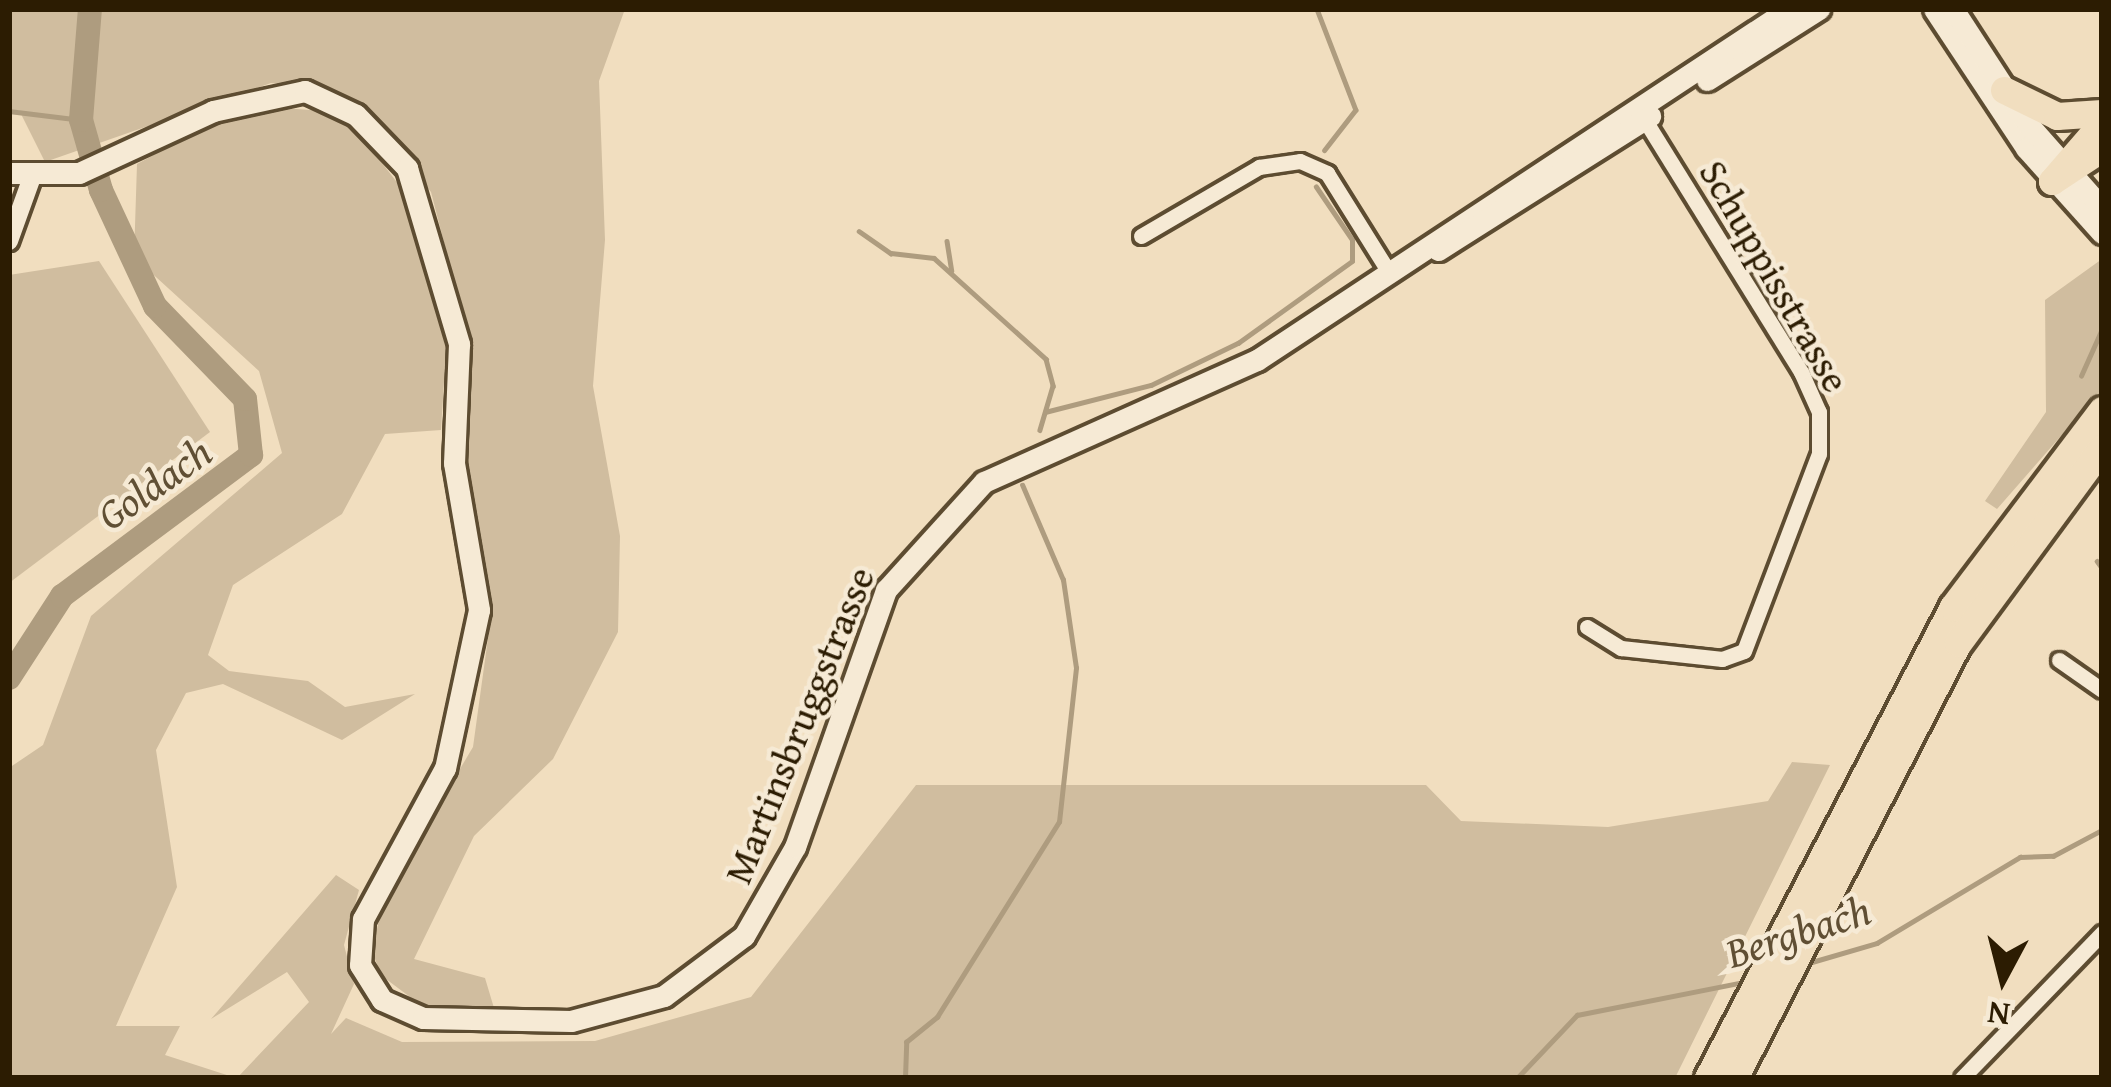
<!DOCTYPE html>
<html>
<head>
<meta charset="utf-8">
<style>
  body { margin:0 }
  #map { position:relative; width:2111px; height:1087px; overflow:hidden; background:#f1debf; font-family:"Gentium Book Plus",serif }
  div>[style] { position:absolute }
  [style*='--x'] { left:calc(var(--x)*1px); top:calc(var(--y)*1px); width:calc(var(--w)*1px); rotate:calc(var(--a)*1deg) }
  .green>* { inset:0; background:#d0bd9f }
  .stream>* { height:4.5px; margin:-2.25px; padding:0 2.25px; transform-origin:2.25px; border-radius:2.25px; background:#ae9c7f }
  .river>* { height:24px; margin:-12px; padding:0 12px; transform-origin:12px; border-radius:12px; background:#ae9c7f }
  .roads { filter:drop-shadow(3px 0 #5d4c31) drop-shadow(-3px 0 #5d4c31) drop-shadow(0 3px #5d4c31) drop-shadow(0 -3px #5d4c31) }
  .minor>* { height:15px; margin:-7.5px; padding:0 7.5px; transform-origin:7.5px; border-radius:7.5px; background:#f6ead5 }
  .tertiary>* { height:18px; margin:-9px; padding:0 9px; transform-origin:9px; border-radius:9px; background:#f6ead5 }
  .secondary>* { height:21px; margin:-10.5px; padding:0 10.5px; transform-origin:10.5px; border-radius:10.5px; background:#f6ead5 }
  .motorway>* { height:27px; margin:-13.5px; padding:0 13.5px; transform-origin:13.5px; border-radius:13.5px; background:#f1debf }
  span { translate:-50% -50%; white-space:nowrap; text-align:center; line-height:1.15; -webkit-text-stroke:9px #f6ead5; paint-order:stroke }
  .street-label { font-size:39px; color:#2c1c02 }
  .water-label { font-size:42px; color:#604f34; font-style:italic }
  .frame { position:absolute; inset:0; border:12px solid #2c1c02; pointer-events:none }
  .north { position:absolute; left:1943px; top:919px; width:120px; height:120px; -webkit-text-stroke:9px #f6ead5; paint-order:stroke; rotate:187deg; font-size:33px; font-weight:700; line-height:48px; text-align:center; color:#2c1c02 }
  .north::after { content:''; display:block; margin:auto; width:42px; height:54px; background:#2c1c02; clip-path:polygon(50% 0,100% 100%,50% 72%,0 100%) }
</style>
</head>
<body>
<div id="map">
  <div class="green">
    <i style="clip-path:polygon(9px 9px,625px 9px,599px 81px,605px 240px,593px 386px,620px 536px,618px 632px,553px 759px,474px 836px,414px 959px,485px 978px,494px 1008px,422px 1006px,382px 976px,372px 952px,384px 897px,473px 747px,492px 609px,464px 459px,472px 351px,431px 192px,363px 111px,328px 89px,271px 83px,45px 162px,19px 110px,9px 112px)"></i>
    <i style="clip-path:polygon(271px 107px,323px 111px,358px 132px,413px 203px,446px 350px,441px 430px,385px 434px,342px 514px,233px 585px,208px 655px,229px 671px,308px 681px,345px 707px,415px 694px,342px 740px,223px 684px,186px 693px,156px 750px,177px 887px,116px 1026px,180px 1026px,165px 1055px,236px 1078px,9px 1078px,9px 768px,43px 745px,91px 616px,282px 453px,259px 371px,134px 257px,137px 164px,229px 115px)"></i>
    <i style="clip-path:polygon(2102px 259px,2102px 389px,1997px 509px,1985px 501px,2046px 412px,2045px 300px)"></i>
    <i style="clip-path:polygon(99px 261px,210px 432px,9px 583px,9px 275px)"></i>
    <i style="clip-path:polygon(1792px 762px,1830px 765px,1675px 1078px,237px 1078px,309px 1002px,287px 972px,211px 1019px,336px 875px,359px 890px,344px 945px,354px 984px,331px 1034px,346px 1018px,402px 1042px,595px 1041px,751px 997px,916px 785px,1426px 785px,1461px 821px,1608px 827px,1768px 801px)"></i>
  </div>
  <div class="stream">
    <i style="--x:1317;--y:9;--w:108;--a:68.9"></i>
    <i style="--x:1356;--y:110;--w:51;--a:127.8"></i>
    <i style="--x:9;--y:111;--w:73;--a:7.1"></i>
    <i style="--x:859;--y:231;--w:39;--a:35"></i>
    <i style="--x:891;--y:253;--w:43;--a:6.6"></i>
    <i style="--x:934;--y:258;--w:151;--a:42"></i>
    <i style="--x:1046;--y:359;--w:28;--a:75"></i>
    <i style="--x:1053;--y:386;--w:46;--a:106.5"></i>
    <i style="--x:947;--y:241;--w:30;--a:81"></i>
    <i style="--x:2081;--y:376;--w:51;--a:-65.9"></i>
    <i style="--x:1045;--y:412;--w:109;--a:-14.3"></i>
    <i style="--x:1151;--y:385;--w:97;--a:-25.8"></i>
    <i style="--x:1238;--y:343;--w:140;--a:-35.7"></i>
    <i style="--x:1352;--y:261;--w:21;--a:-90"></i>
    <i style="--x:1352;--y:240;--w:64;--a:-124.2"></i>
    <i style="--x:2097;--y:561;--w:9;--a:54"></i>
    <i style="--x:1805;--y:964;--w:75;--a:-16.3"></i>
    <i style="--x:1877;--y:943;--w:167;--a:-31"></i>
    <i style="--x:2020;--y:857;--w:33;--a:-2"></i>
    <i style="--x:2053;--y:856;--w:55;--a:-28"></i>
    <i style="--x:905;--y:1078;--w:36;--a:-88"></i>
    <i style="--x:906;--y:1042;--w:40;--a:-39"></i>
    <i style="--x:937;--y:1017;--w:230;--a:-58"></i>
    <i style="--x:1059;--y:822;--w:155;--a:-83.7"></i>
    <i style="--x:1076;--y:668;--w:89;--a:-98.4"></i>
    <i style="--x:1063;--y:580;--w:103;--a:-113.3"></i>
    <i style="--x:1517;--y:1078;--w:87;--a:-46.4"></i>
    <i style="--x:1577;--y:1015;--w:174;--a:-11.2"></i>
  </div>
  <div class="river">
    <i style="--x:9;--y:678;--w:98;--a:-57.1"></i>
    <i style="--x:62;--y:596;--w:236;--a:-36.7"></i>
    <i style="--x:251;--y:455;--w:56;--a:-96.1"></i>
    <i style="--x:245;--y:399;--w:129;--a:-134.1"></i>
    <i style="--x:155;--y:306;--w:128;--a:-115"></i>
    <i style="--x:101;--y:190;--w:73;--a:-105.9"></i>
    <i style="--x:81;--y:120;--w:111;--a:-85.4"></i>
  </div>
  <div class="roads">
    <div class="minor">
      <i style="--x:1141;--y:236;--w:137;--a:-30.3"></i>
      <i style="--x:1259;--y:167;--w:41;--a:-8.3"></i>
      <i style="--x:1300;--y:161;--w:30;--a:24"></i>
      <i style="--x:1327;--y:173;--w:119;--a:58"></i>
      <i style="--x:1587;--y:627;--w:40;--a:32"></i>
      <i style="--x:1621;--y:648;--w:102;--a:6.2"></i>
      <i style="--x:1722;--y:659;--w:23;--a:-20"></i>
      <i style="--x:1744;--y:651;--w:211;--a:-69.2"></i>
      <i style="--x:1819;--y:454;--w:42;--a:-90"></i>
      <i style="--x:1819;--y:412;--w:44;--a:-114.2"></i>
      <i style="--x:1801;--y:372;--w:296;--a:-121.8"></i>
      <i style="--x:2059;--y:660;--w:52;--a:34.9"></i>
      <i style="--x:1962;--y:1078;--w:202;--a:-46"></i>
    </div>
    <div class="tertiary">
      <i style="--x:9;--y:241;--w:68;--a:-70.2"></i>
    </div>
    <div class="secondary">
      <i style="--x:1934;--y:9;--w:167;--a:56.5"></i>
      <i style="--x:2026;--y:148;--w:114;--a:48.2"></i>
      <i style="--x:1953;--y:9;--w:136;--a:57"></i>
      <i style="--x:2027;--y:123;--w:113;--a:48.6"></i>
      <i style="--x:1707;--y:80;--w:133;--a:-32.4"></i>
      <i style="--x:9;--y:173;--w:70;--a:0"></i>
      <i style="--x:79;--y:173;--w:148;--a:-24.8"></i>
      <i style="--x:213;--y:111;--w:94;--a:-12.3"></i>
      <i style="--x:305;--y:91;--w:56;--a:25.2"></i>
      <i style="--x:356;--y:115;--w:74;--a:46.1"></i>
      <i style="--x:407;--y:168;--w:184;--a:73.5"></i>
      <i style="--x:459;--y:344;--w:119;--a:92.4"></i>
      <i style="--x:454;--y:463;--w:149;--a:80.3"></i>
      <i style="--x:479;--y:610;--w:162;--a:102.1"></i>
      <i style="--x:445;--y:768;--w:172;--a:118.5"></i>
      <i style="--x:363;--y:919;--w:46;--a:93.7"></i>
      <i style="--x:360;--y:965;--w:41;--a:57.8"></i>
      <i style="--x:382;--y:1000;--w:45;--a:23.7"></i>
      <i style="--x:423;--y:1018;--w:148;--a:1.2"></i>
      <i style="--x:571;--y:1021;--w:96;--a:-15"></i>
      <i style="--x:664;--y:996;--w:100;--a:-36.9"></i>
      <i style="--x:744;--y:936;--w:103;--a:-60.2"></i>
      <i style="--x:795;--y:847;--w:273;--a:-70.5"></i>
      <i style="--x:886;--y:590;--w:146;--a:-47.8"></i>
      <i style="--x:984;--y:482;--w:299;--a:-24.1"></i>
      <i style="--x:1257;--y:360;--w:637;--a:-33.42"></i>
      <i style="--x:1438;--y:250;--w:251;--a:-32.3"></i>
    </div>
    <div class="motorway">
      <i style="--x:2004;--y:90;--w:59;--a:26.1"></i>
      <i style="--x:2057;--y:116;--w:45;--a:-3.8"></i>
      <i style="--x:2052;--y:181;--w:77;--a:-49.2"></i>
      <i style="--x:2052;--y:181;--w:60;--a:-33.4"></i>
      <i style="--x:1708;--y:1078;--w:531;--a:-62.52"></i>
      <i style="--x:1953;--y:607;--w:247;--a:-52.9"></i>
      <i style="--x:1734;--y:1078;--w:489;--a:-62.8"></i>
      <i style="--x:1958;--y:643;--w:242;--a:-53.6"></i>
    </div>
  </div>
  <div class="street-label">
    <span style="left:1775px;top:276px;rotate:60deg">Schuppisstrasse</span>
    <span style="left:799px;top:725px;rotate:-68deg">Martinsbruggstrasse</span>
  </div>
  <div class="water-label">
    <span style="left:154px;top:483px;rotate:-35deg">Goldach</span>
    <span style="left:1798px;top:931px;rotate:-18deg">Bergbach</span>
  </div>
  <div class="frame"></div>
  <div class="north">N</div>
</div>
</body>
</html>
